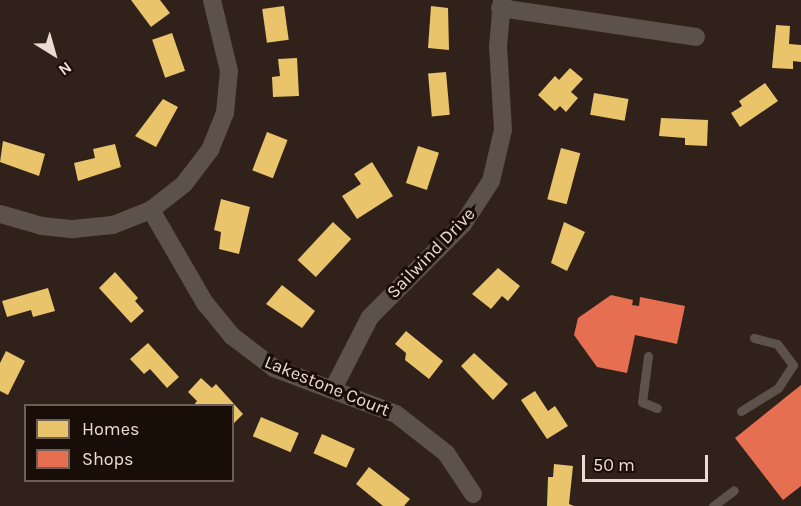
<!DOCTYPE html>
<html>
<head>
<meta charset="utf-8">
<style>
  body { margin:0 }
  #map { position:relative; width:801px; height:506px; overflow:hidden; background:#30221a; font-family:Karla,sans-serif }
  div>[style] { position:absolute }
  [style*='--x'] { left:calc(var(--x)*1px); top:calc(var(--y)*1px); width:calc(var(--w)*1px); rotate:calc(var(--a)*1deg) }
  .homes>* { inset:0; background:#e9c46a; transform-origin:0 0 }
  .shops>* { inset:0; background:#e76f51 }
  .lane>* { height:9px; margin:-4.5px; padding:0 4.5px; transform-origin:4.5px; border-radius:4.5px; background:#5c524b }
  .street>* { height:18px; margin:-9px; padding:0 9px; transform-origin:9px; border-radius:9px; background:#5c524b }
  span { translate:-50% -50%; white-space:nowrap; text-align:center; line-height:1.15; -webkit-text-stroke:6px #180d07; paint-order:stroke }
  .street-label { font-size:18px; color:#eddbd2 }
  .legend { position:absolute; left:24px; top:404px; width:210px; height:78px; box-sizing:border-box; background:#180d07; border:2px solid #6d5f58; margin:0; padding:8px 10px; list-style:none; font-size:18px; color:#eddbd2 }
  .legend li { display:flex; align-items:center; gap:12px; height:30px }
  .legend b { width:30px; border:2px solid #6d5f58 }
  .north { position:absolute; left:24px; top:24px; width:60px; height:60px; -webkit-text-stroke:4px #180d07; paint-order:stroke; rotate:143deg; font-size:16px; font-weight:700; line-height:24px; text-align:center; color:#eddbd2 }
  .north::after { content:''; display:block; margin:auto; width:21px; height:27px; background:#eddbd2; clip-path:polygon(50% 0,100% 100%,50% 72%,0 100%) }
  .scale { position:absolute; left:582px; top:455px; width:126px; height:27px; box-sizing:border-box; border:3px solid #eddbd2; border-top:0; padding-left:8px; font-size:18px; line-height:21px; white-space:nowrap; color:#eddbd2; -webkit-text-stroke:4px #180d07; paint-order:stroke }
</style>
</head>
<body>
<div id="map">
  <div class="homes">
    <i style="clip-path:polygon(131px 0,160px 0,170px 13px,151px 27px)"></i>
    <i style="left:284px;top:6px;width:34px;height:22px;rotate:82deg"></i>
    <i style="clip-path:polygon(431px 6px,448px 8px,449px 50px,428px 48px)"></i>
    <i style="clip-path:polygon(776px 25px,790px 26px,789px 44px,801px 45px,801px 62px,793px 61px,793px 69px,772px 68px)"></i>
    <i style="left:172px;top:33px;width:40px;height:21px;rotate:71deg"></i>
    <i style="clip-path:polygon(297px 58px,299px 96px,273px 97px,272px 77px,280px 76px,278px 59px)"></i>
    <i style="clip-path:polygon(570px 68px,583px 79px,571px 92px,578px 98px,566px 112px,560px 106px,555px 111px,538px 95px,555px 76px,559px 80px)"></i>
    <i style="left:446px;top:72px;width:43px;height:18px;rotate:85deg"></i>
    <i style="clip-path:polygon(765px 83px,778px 101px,740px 127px,731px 113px,742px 106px,739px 101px)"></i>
    <i style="left:594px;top:93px;width:35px;height:22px;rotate:10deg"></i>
    <i style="clip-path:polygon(163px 99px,178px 107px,156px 147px,135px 136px)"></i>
    <i style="clip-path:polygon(661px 118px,708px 120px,707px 146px,685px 145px,685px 138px,659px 136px)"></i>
    <i style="left:267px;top:132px;width:22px;height:41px;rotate:21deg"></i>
    <i style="clip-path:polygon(3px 141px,45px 154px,39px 176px,0 162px)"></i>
    <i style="clip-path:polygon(115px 144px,121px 167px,78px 181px,74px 163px,95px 158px,93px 149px)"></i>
    <i style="left:418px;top:146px;width:22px;height:39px;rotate:18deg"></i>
    <i style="left:561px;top:148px;width:20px;height:53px;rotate:15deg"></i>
    <i style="clip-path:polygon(372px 162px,393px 196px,357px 219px,342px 196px,361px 184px,354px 174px)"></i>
    <i style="clip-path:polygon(221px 199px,250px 207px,239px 254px,219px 249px,221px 232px,214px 230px)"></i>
    <i style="left:333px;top:222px;width:25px;height:52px;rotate:43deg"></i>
    <i style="clip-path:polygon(564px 222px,585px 232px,567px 271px,551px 263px)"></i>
    <i style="clip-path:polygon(498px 268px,520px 286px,508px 301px,502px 296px,491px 309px,472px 294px)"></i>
    <i style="clip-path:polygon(115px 272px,138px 298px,135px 301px,144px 311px,131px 323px,99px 288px)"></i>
    <i style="clip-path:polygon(282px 285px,315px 311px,302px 328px,266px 304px)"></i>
    <i style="clip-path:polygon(48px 288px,55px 311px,33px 317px,31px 310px,7px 317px,2px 301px)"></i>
    <i style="clip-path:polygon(406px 331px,443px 361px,429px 379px,405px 360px,406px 353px,395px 344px)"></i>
    <i style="clip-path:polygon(148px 343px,179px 377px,167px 388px,150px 369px,144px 374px,130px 359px)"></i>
    <i style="clip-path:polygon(6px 351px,25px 361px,8px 395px,0 391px,0 363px)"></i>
    <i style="clip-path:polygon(474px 353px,508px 384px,493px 400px,461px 366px)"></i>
    <i style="clip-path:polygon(201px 378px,212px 388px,216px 384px,243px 414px,232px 425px,232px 406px,193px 406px,197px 401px,188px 392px)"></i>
    <i style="clip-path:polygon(535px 391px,548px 411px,555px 406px,568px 426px,547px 439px,521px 400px)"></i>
    <i style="left:261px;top:417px;width:41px;height:21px;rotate:23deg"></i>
    <i style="left:322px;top:434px;width:36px;height:21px;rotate:24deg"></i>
    <i style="clip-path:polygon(554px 464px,573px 466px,569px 504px,574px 506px,547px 506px,548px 477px,553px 477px)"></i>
    <i style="clip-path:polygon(369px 467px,410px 499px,404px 506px,383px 506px,356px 484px)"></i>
  </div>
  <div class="shops">
    <i style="clip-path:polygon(611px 295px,633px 300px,632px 305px,639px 306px,640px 297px,685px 306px,677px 344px,635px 335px,627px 373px,597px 367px,574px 335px,578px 318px)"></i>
    <i style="clip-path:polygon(801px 385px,801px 486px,783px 500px,735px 438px)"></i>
  </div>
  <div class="lane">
    <i style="--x:648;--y:356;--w:46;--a:97.4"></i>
    <i style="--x:642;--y:402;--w:16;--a:22"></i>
    <i style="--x:741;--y:411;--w:44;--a:-31.9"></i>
    <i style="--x:778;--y:388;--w:27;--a:-57"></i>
    <i style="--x:793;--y:365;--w:26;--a:-127"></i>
    <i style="--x:777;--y:344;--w:24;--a:-165"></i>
    <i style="--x:713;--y:506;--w:26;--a:-37"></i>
  </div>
  <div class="street">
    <i style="--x:500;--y:8;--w:198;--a:8.4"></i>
    <i style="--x:151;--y:210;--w:108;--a:59.9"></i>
    <i style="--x:205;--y:303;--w:43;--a:50.7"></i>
    <i style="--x:232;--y:336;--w:53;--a:37.3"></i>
    <i style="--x:274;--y:368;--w:130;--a:20.7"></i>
    <i style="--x:396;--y:414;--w:63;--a:38"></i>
    <i style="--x:446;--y:453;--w:49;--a:56.6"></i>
    <i style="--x:0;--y:214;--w:44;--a:15.9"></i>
    <i style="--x:42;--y:226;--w:31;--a:6"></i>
    <i style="--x:73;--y:229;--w:40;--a:-5.7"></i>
    <i style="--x:113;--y:225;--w:41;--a:-21.5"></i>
    <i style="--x:151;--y:210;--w:42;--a:-38.2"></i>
    <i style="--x:184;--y:184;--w:43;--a:-52.6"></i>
    <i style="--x:210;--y:150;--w:40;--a:-68"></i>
    <i style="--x:225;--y:113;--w:42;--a:-84.6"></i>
    <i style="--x:229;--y:71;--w:73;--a:-103.5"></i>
    <i style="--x:333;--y:389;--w:81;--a:-62.8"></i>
    <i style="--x:370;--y:317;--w:132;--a:-45"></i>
    <i style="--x:463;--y:224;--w:51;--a:-56.9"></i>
    <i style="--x:491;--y:181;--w:52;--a:-76.8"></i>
    <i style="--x:503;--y:130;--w:83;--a:-93.4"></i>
    <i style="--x:498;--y:47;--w:47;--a:-85.1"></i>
  </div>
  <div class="street-label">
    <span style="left:431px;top:253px;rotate:-46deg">Sailwind Drive</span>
    <span style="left:327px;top:386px;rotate:22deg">Lakestone Court</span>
  </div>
  <ul class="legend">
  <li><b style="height:16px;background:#e9c46a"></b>Homes</li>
  <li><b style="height:16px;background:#e76f51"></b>Shops</li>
  </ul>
  <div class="north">N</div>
  <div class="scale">50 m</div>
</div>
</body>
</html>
